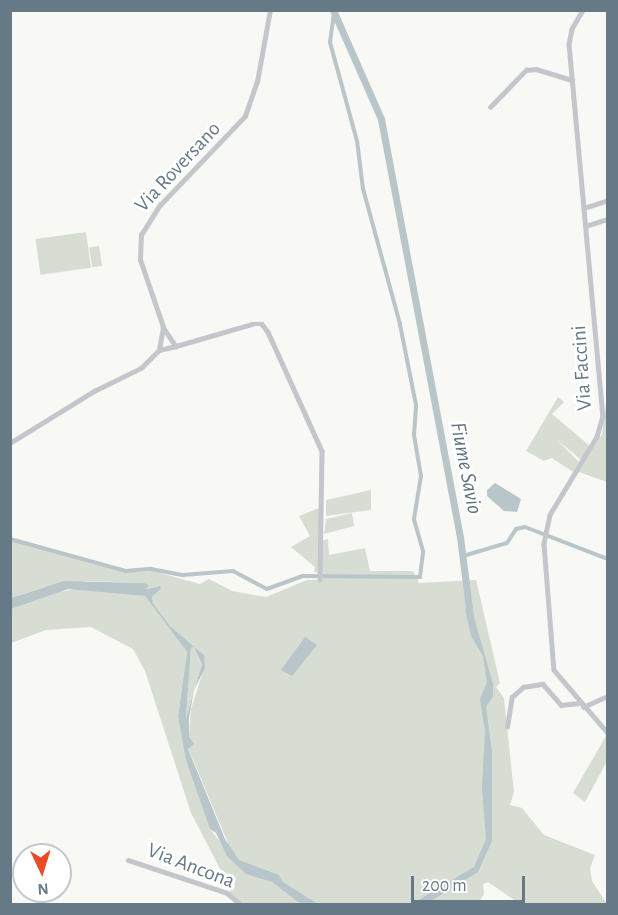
<!DOCTYPE html>
<html>
<head>
<meta charset="utf-8">
<style>
  body { margin:0 }
  #map { position:relative; width:618px; height:915px; overflow:hidden; background:#f8f8f5; font-family:"Alegreya Sans",sans-serif }
  div>[style] { position:absolute }
  [style*='--x'] { left:calc(var(--x)*1px); top:calc(var(--y)*1px); width:calc(var(--w)*1px); rotate:calc(var(--a)*1deg) }
  .green>* { inset:0; background:#d8ddd4; transform-origin:0 0 }
  .water>* { inset:0; background:#b8c5c9 }
  .canal>* { height:4px; margin:-2px; padding:0 2px; transform-origin:2px; border-radius:2px; background:#b8c5c9 }
  .river>* { height:7px; margin:-3.5px; padding:0 3.5px; transform-origin:3.5px; border-radius:3.5px; background:#b8c5c9 }
  .minor>* { height:4.5px; margin:-2.25px; padding:0 2.25px; transform-origin:2.25px; border-radius:2.25px; background:#c3c7cb }
  span { translate:-50% -50%; white-space:nowrap; text-align:center; line-height:1.15; -webkit-text-stroke:6px #fff; paint-order:stroke }
  .street-label { font-size:21px; color:#667987 }
  .water-label { font-size:22px; color:#5d747c; font-style:italic }
  .frame { position:absolute; inset:0; border:12px solid #667987; pointer-events:none }
  .north { position:absolute; left:12px; top:843px; width:60px; height:60px; box-sizing:border-box; background:#fff; border:2px solid #c2c9cf; border-radius:50%; rotate:176deg; font-size:16px; font-weight:700; line-height:24px; text-align:center; color:#667987 }
  .north::after { content:''; display:block; margin:auto; width:21px; height:27px; background:#e94b24; clip-path:polygon(50% 0,100% 100%,50% 72%,0 100%) }
  .scale { position:absolute; left:411px; top:876px; width:114px; height:27px; box-sizing:border-box; border:3px solid #667987; border-top:0; padding-left:8px; font-size:18px; line-height:21px; white-space:nowrap; color:#667987; -webkit-text-stroke:4px #fff; paint-order:stroke }
</style>
</head>
<body>
<div id="map">
  <div class="green">
    <i style="left:86px;top:232px;width:36px;height:51px;rotate:82deg"></i>
    <i style="left:99px;top:246px;width:20px;height:10px;rotate:81deg"></i>
    <i style="clip-path:polygon(607px 396px,607px 482px,579px 472px,602px 434px)"></i>
    <i style="clip-path:polygon(558px 397px,564px 402px,552px 414px,590px 446px,581px 460px,555px 438px,579px 462px,573px 472px,552px 458px,544px 461px,526px 451px)"></i>
    <i style="clip-path:polygon(371px 490px,371px 510px,326px 516px,326px 500px)"></i>
    <i style="clip-path:polygon(319px 508px,321px 541px,328px 539px,329px 555px,365px 548px,370px 571px,413px 571px,419px 583px,476px 580px,500px 683px,496px 687px,504px 698px,514px 792px,510px 805px,522px 808px,544px 835px,595px 855px,590px 868px,592px 881px,607px 904px,520px 904px,488px 882px,483px 884px,484px 894px,478px 904px,238px 904px,230px 896px,229px 886px,191px 813px,145px 671px,133px 649px,91px 627px,46px 630px,11px 643px,11px 609px,47px 594px,80px 588px,145px 596px,187px 652px,178px 717px,182px 738px,210px 829px,221px 843px,228px 843px,188px 748px,191px 709px,204px 668px,204px 655px,170px 626px,153px 603px,152px 596px,160px 586px,144px 589px,144px 583px,87px 581px,44px 587px,11px 598px,11px 540px,31px 543px,126px 572px,153px 571px,200px 584px,209px 579px,232px 591px,266px 597px,307px 580px,322px 580px,323px 573px,314px 572px,315px 567px,291px 547px,310px 536px,299px 516px)"></i>
    <i style="clip-path:polygon(352px 513px,354px 526px,324px 534px,326px 519px)"></i>
    <i style="clip-path:polygon(194px 647px,202px 664px,186px 718px,191px 648px)"></i>
    <i style="clip-path:polygon(606px 736px,607px 761px,585px 802px,573px 793px)"></i>
  </div>
  <div class="water">
    <i style="clip-path:polygon(495px 483px,521px 499px,517px 512px,504px 511px,487px 496px,487px 490px)"></i>
    <i style="clip-path:polygon(evenodd,64px 581px,144px 583px,149px 585px,146px 589px,160px 586px,161px 589px,152px 596px,153px 603px,170px 626px,204px 655px,205px 668px,194px 690px,189px 718px,189px 737px,194px 744px,188px 749px,225px 839px,239px 860px,279px 875px,283px 882px,318px 904px,301px 904px,272px 882px,246px 874px,227px 856px,216px 833px,210px 829px,186px 760px,178px 717px,187px 652px,145px 596px,68px 589px,11px 609px,11px 598px,64px 581px,194px 647px,202px 664px,186px 718px,191px 648px,194px 647px)"></i>
    <i style="clip-path:polygon(465px 609px,472px 610px,493px 684px,493px 696px,486px 707px,492px 751px,492px 841px,478px 872px,426px 904px,412px 904px,474px 867px,486px 839px,482px 788px,485px 731px,480px 699px,487px 682px,483px 656px,471px 636px)"></i>
    <i style="clip-path:polygon(305px 637px,317px 645px,292px 676px,281px 670px)"></i>
  </div>
  <div class="canal">
    <i style="--x:10;--y:539;--w:120;--a:15.4"></i>
    <i style="--x:126;--y:571;--w:25;--a:-5"></i>
    <i style="--x:151;--y:569;--w:33;--a:11"></i>
    <i style="--x:183;--y:575;--w:50;--a:-4.6"></i>
    <i style="--x:233;--y:571;--w:38;--a:28"></i>
    <i style="--x:267;--y:589;--w:38;--a:-20"></i>
    <i style="--x:303;--y:576;--w:117;--a:0.5"></i>
    <i style="--x:420;--y:577;--w:26;--a:-83"></i>
    <i style="--x:423;--y:551;--w:33;--a:-106"></i>
    <i style="--x:414;--y:519;--w:44;--a:-80.8"></i>
    <i style="--x:421;--y:476;--w:42;--a:-99.7"></i>
    <i style="--x:414;--y:435;--w:30;--a:-86"></i>
    <i style="--x:416;--y:405;--w:83;--a:-101.2"></i>
    <i style="--x:400;--y:324;--w:140;--a:-105.3"></i>
    <i style="--x:363;--y:189;--w:48;--a:-97.1"></i>
    <i style="--x:357;--y:141;--w:103;--a:-105.3"></i>
    <i style="--x:330;--y:42;--w:30;--a:-82"></i>
    <i style="--x:463;--y:556;--w:46;--a:-16.5"></i>
    <i style="--x:507;--y:543;--w:17;--a:-57"></i>
    <i style="--x:516;--y:529;--w:9;--a:-13"></i>
    <i style="--x:525;--y:527;--w:89;--a:21.1"></i>
  </div>
  <div class="river">
    <i style="--x:333;--y:10;--w:119;--a:66.2"></i>
    <i style="--x:381;--y:119;--w:425;--a:79.3"></i>
    <i style="--x:460;--y:537;--w:80;--a:82.8"></i>
  </div>
  <div class="minor">
    <i style="--x:583;--y:10;--w:22;--a:120"></i>
    <i style="--x:572;--y:29;--w:15;--a:101"></i>
    <i style="--x:569;--y:44;--w:374;--a:84.8"></i>
    <i style="--x:603;--y:416;--w:22;--a:106"></i>
    <i style="--x:597;--y:437;--w:91;--a:121.1"></i>
    <i style="--x:550;--y:515;--w:30;--a:102"></i>
    <i style="--x:544;--y:544;--w:126;--a:85.5"></i>
    <i style="--x:554;--y:670;--w:83;--a:49.4"></i>
    <i style="--x:490;--y:107;--w:52;--a:-45.8"></i>
    <i style="--x:526;--y:70;--w:10;--a:-6"></i>
    <i style="--x:536;--y:69;--w:38;--a:17"></i>
    <i style="--x:584;--y:208;--w:25;--a:-18"></i>
    <i style="--x:586;--y:226;--w:23;--a:-18"></i>
    <i style="--x:163;--y:327;--w:23;--a:56"></i>
    <i style="--x:176;--y:346;--w:79;--a:-16.1"></i>
    <i style="--x:252;--y:324;--w:10;--a:0"></i>
    <i style="--x:262;--y:324;--w:10;--a:53"></i>
    <i style="--x:268;--y:332;--w:131;--a:65.6"></i>
    <i style="--x:322;--y:451;--w:128;--a:90.9"></i>
    <i style="--x:159;--y:350;--w:17;--a:-13"></i>
    <i style="--x:10;--y:443;--w:99;--a:-31.8"></i>
    <i style="--x:94;--y:391;--w:52;--a:-26.1"></i>
    <i style="--x:141;--y:368;--w:25;--a:-45"></i>
    <i style="--x:159;--y:350;--w:23;--a:-80"></i>
    <i style="--x:163;--y:327;--w:71;--a:-108.9"></i>
    <i style="--x:140;--y:260;--w:25;--a:-88"></i>
    <i style="--x:141;--y:235;--w:36;--a:-58"></i>
    <i style="--x:160;--y:205;--w:123;--a:-46.3"></i>
    <i style="--x:245;--y:116;--w:36;--a:-71"></i>
    <i style="--x:257;--y:82;--w:73;--a:-79.8"></i>
    <i style="--x:583;--y:707;--w:27;--a:-24"></i>
    <i style="--x:507;--y:727;--w:30;--a:-81"></i>
    <i style="--x:512;--y:697;--w:15;--a:-42"></i>
    <i style="--x:523;--y:687;--w:20;--a:-9"></i>
    <i style="--x:543;--y:684;--w:28;--a:49"></i>
    <i style="--x:561;--y:705;--w:18;--a:-6"></i>
    <i style="--x:128;--y:860;--w:104;--a:18.4"></i>
    <i style="--x:227;--y:893;--w:17;--a:40"></i>
  </div>
  <div class="street-label">
    <span style="left:178px;top:167px;rotate:-47deg">Via Roversano</span>
    <span style="left:582px;top:368px;rotate:-94deg">Via Faccini</span>
    <span style="left:191px;top:866px;rotate:21deg">Via Ancona</span>
  </div>
  <div class="water-label">
    <span style="left:466px;top:468px;rotate:79deg">Fiume Savio</span>
  </div>
  <div class="frame"></div>
  <div class="north">N</div>
  <div class="scale">200 m</div>
</div>
</body>
</html>
